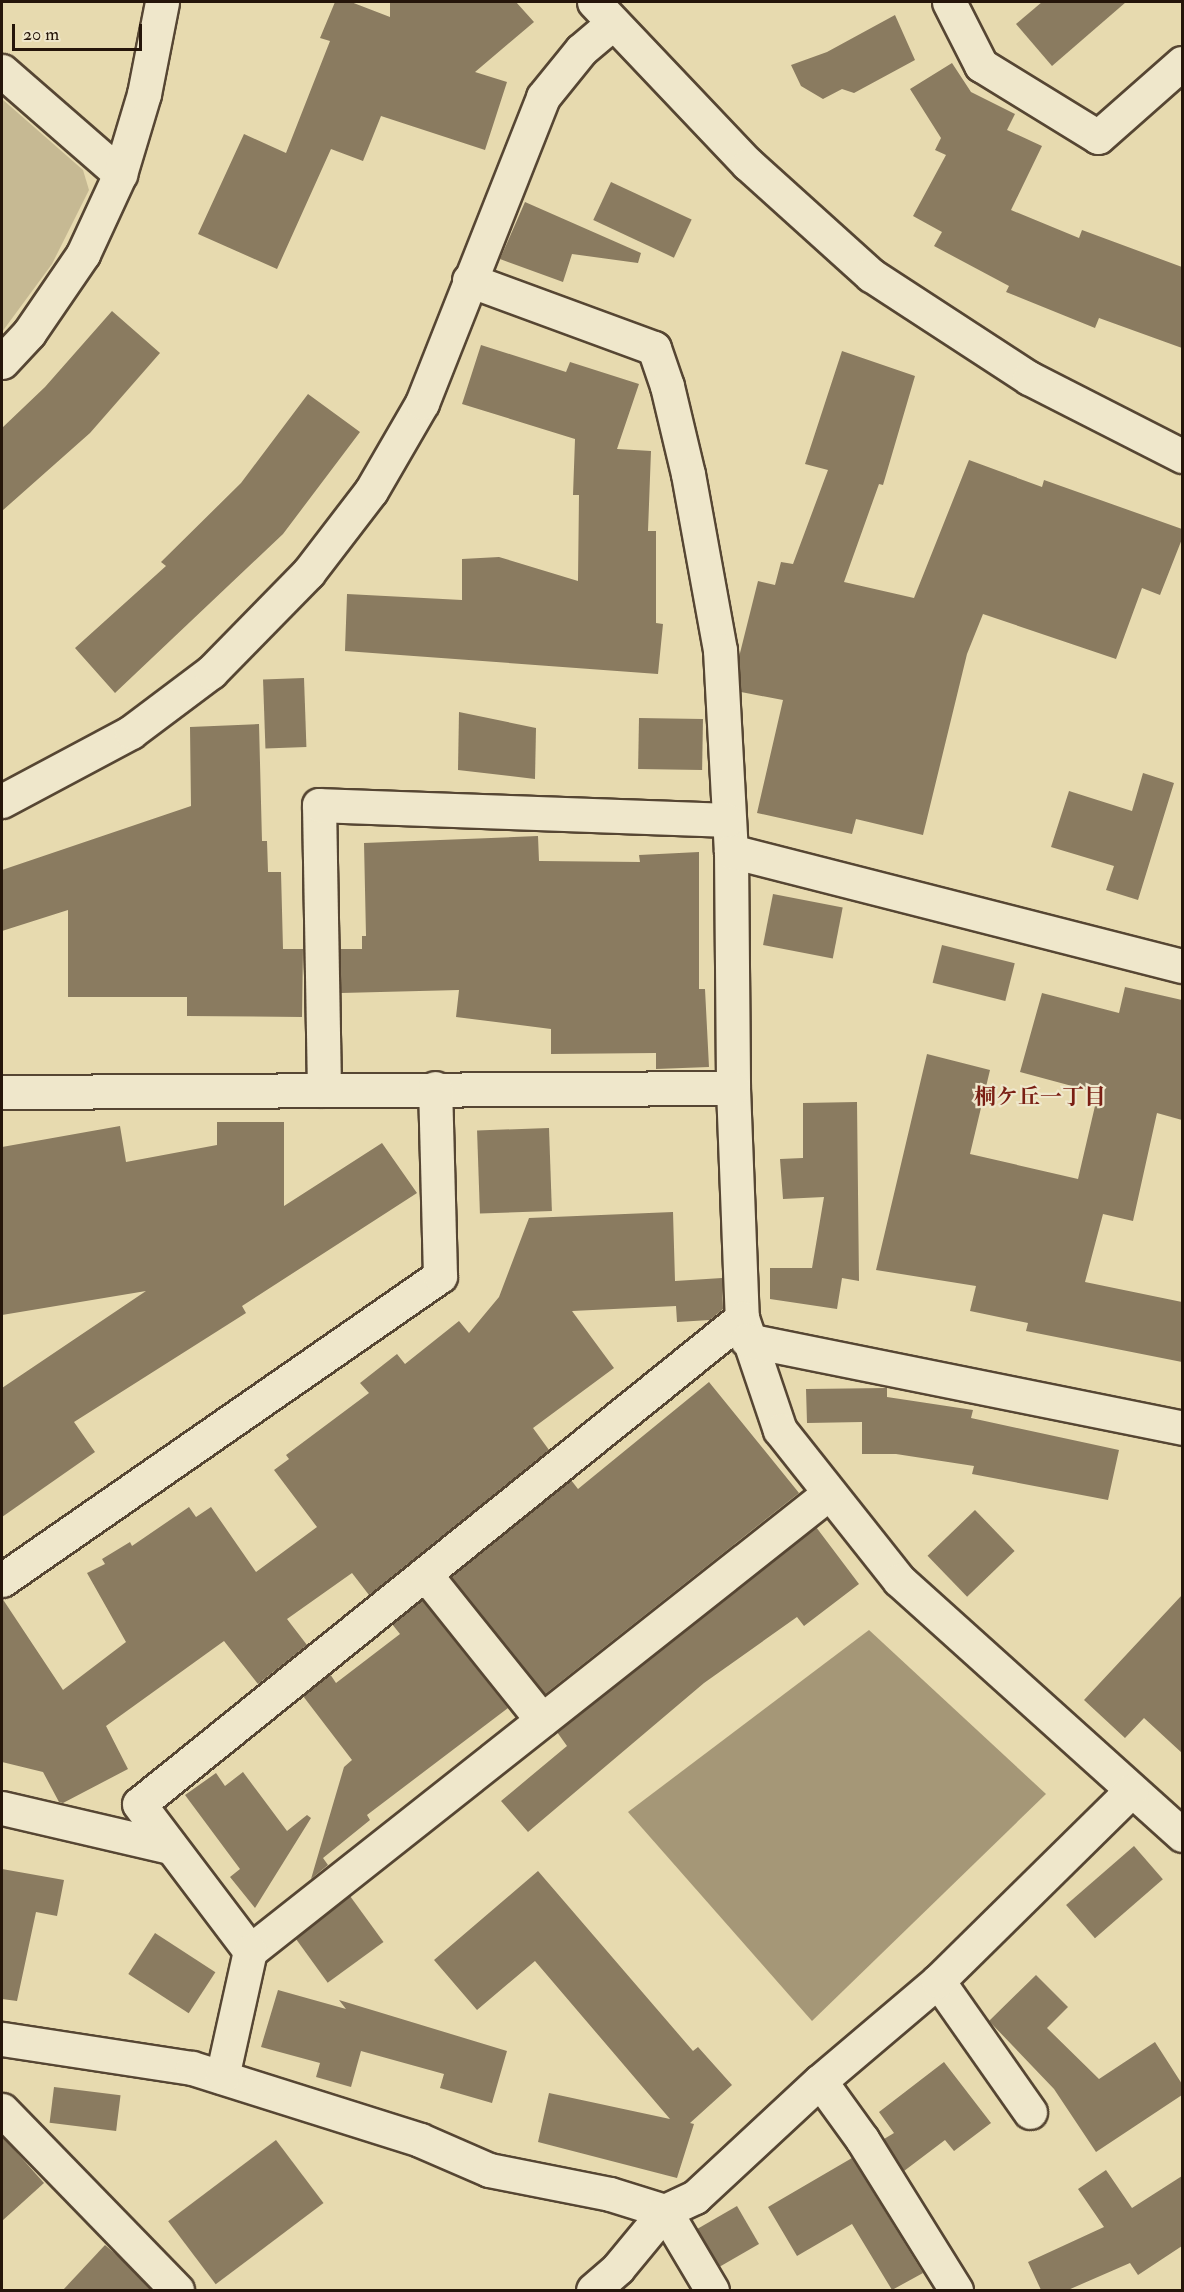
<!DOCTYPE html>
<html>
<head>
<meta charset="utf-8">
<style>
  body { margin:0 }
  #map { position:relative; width:1184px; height:2292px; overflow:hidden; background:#e7daaf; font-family:"IM FELL Double Pica","Noto Serif JP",serif }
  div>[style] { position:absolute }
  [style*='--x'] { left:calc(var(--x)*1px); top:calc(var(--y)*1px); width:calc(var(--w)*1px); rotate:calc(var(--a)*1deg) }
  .green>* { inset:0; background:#c6b993 }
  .water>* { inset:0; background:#a59777 }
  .building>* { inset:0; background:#8a7b60; transform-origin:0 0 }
  .roads { filter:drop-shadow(2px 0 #564633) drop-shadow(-2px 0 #564633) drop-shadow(0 2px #564633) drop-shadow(0 -2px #564633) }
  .street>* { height:33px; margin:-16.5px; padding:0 16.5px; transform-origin:16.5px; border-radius:16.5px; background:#efe7cb }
  .secondary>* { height:33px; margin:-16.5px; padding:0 16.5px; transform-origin:16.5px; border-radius:16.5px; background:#efe7cb }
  span { translate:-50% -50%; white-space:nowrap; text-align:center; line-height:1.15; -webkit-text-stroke:4.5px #efe7cb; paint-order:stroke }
  .neighbourhood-label { font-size:22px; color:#7a1f14; font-weight:700 }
  .frame { position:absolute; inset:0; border:3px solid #25150a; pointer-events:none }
  .scale { position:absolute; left:12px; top:24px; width:130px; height:27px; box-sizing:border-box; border:3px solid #25150a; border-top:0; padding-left:8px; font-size:18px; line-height:21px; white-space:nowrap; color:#25150a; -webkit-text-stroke:4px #efe7cb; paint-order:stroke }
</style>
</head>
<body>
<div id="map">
  <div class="green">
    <i style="clip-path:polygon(2px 99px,83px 170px,89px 190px,52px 264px,2px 332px)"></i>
  </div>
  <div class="water">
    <i style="clip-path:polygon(869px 1630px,1046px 1794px,812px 2021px,628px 1812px)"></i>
  </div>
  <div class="building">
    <i style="clip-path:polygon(335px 2px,351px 2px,390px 17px,390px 2px,516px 2px,534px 22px,475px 72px,507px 82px,485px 150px,381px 116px,363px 161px,331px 149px,277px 269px,198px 234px,244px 134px,286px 153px,330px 41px,320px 38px)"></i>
    <i style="clip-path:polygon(1042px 2px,1126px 2px,1052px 66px,1016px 24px)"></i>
    <i style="clip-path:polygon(895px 15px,915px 60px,854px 93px,842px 89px,823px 99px,801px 86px,791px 65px,827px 52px)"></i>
    <i style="clip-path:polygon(952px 63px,971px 92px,1015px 114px,1007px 130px,1042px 146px,1011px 210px,1079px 238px,1082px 230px,1182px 267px,1182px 348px,1099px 318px,1095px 328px,1006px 292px,1009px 286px,934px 246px,942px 232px,913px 216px,946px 155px,935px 150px,941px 138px,910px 89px)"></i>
    <i style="left:611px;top:182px;width:89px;height:42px;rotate:25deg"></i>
    <i style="clip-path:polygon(525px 202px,641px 253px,638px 263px,572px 254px,563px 282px,500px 259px)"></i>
    <i style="clip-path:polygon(112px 311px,160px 353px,90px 433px,2px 511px,2px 428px,45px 387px)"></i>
    <i style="clip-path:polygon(481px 345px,566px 372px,570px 362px,639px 384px,617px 449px,651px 451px,648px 531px,656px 531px,656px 623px,663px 624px,658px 674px,345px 651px,347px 594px,462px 600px,462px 559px,499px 557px,578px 581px,579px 495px,573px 495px,575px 439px,462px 404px)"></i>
    <i style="clip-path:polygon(842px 351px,915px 376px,883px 485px,879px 484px,844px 582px,914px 598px,969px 460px,1042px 487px,1044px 480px,1182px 529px,1182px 539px,1160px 595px,1142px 588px,1116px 659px,983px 614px,967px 654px,923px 835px,856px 819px,852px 834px,757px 813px,783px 700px,741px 692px,739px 657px,758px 581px,775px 585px,781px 562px,793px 564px,828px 470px,805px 464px)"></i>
    <i style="clip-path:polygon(308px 394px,360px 432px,283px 534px,115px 693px,75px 648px,166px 566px,161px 562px,241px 483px)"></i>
    <i style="left:304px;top:678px;width:69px;height:41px;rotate:88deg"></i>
    <i style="clip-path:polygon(459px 712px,536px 728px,535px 779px,458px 770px)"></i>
    <i style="left:639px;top:718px;width:64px;height:51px;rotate:1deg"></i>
    <i style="clip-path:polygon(259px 724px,262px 841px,267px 841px,268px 872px,281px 872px,283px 949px,303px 949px,302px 1017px,187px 1016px,187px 997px,68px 997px,68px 910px,2px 931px,2px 870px,191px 806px,190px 727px)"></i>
    <i style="clip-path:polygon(1143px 773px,1174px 783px,1138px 900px,1106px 890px,1114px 866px,1051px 847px,1069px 791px,1132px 811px)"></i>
    <i style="clip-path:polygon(538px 836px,539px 861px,640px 862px,639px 855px,699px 852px,699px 989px,705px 989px,709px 1067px,656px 1069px,656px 1053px,551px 1054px,551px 1029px,456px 1017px,459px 990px,341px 993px,340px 949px,362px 949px,362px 936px,366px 936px,364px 843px)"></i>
    <i style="left:773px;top:894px;width:71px;height:52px;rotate:11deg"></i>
    <i style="left:942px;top:945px;width:75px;height:39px;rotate:14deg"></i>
    <i style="clip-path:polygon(1125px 987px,1182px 1000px,1182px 1120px,1157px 1113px,1133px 1221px,1103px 1214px,1085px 1282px,1182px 1302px,1182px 1362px,1026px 1331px,1028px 1323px,970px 1311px,976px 1286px,876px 1270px,927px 1054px,990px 1070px,970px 1154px,1078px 1179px,1098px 1093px,1020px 1072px,1042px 993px,1119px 1013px)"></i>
    <i style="clip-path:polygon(857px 1102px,859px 1281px,842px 1278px,837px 1309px,770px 1299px,770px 1268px,812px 1268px,824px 1197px,783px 1199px,780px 1159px,803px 1158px,803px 1103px)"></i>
    <i style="clip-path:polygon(217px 1122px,284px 1122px,284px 1206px,382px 1143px,417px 1193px,242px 1306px,246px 1313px,74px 1422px,95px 1452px,2px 1517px,2px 1388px,146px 1291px,2px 1315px,2px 1147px,120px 1126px,126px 1162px,217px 1145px)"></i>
    <i style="left:549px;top:1128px;width:83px;height:72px;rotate:88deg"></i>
    <i style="clip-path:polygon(673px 1212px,675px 1281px,722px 1278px,723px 1309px,710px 1320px,677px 1322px,676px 1306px,572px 1311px,614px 1368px,533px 1428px,549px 1450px,369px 1595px,352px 1573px,287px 1619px,307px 1645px,258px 1684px,224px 1641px,106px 1726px,128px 1769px,63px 1803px,59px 1802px,43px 1772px,2px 1762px,2px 1598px,63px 1690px,126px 1642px,87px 1573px,105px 1564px,102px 1559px,130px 1542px,132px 1546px,189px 1507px,196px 1517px,211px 1507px,256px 1572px,317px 1527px,274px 1470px,289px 1459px,286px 1455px,369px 1393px,360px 1383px,397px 1354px,405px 1364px,459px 1321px,469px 1333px,499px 1297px,529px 1218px)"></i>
    <i style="clip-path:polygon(709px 1382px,799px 1493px,545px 1694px,451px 1577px,571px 1480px,578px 1489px)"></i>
    <i style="clip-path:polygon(887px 1388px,887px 1397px,973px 1410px,971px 1418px,1119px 1450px,1108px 1500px,972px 1474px,974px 1466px,896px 1454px,862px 1454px,862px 1422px,807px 1423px,806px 1389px)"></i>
    <i style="left:975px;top:1510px;width:57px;height:66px;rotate:46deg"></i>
    <i style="clip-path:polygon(816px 1527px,859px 1584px,804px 1626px,797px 1617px,704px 1683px,528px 1832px,501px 1801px,567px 1746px,557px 1732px)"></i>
    <i style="clip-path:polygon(1182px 1595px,1182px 1753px,1144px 1718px,1125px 1738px,1084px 1700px)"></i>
    <i style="clip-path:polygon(422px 1600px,508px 1708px,367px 1815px,370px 1820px,323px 1858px,328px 1865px,311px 1879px,344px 1767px,352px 1760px,303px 1696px,330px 1674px,336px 1683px,400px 1634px,392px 1624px)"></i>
    <i style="clip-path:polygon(243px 1772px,287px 1831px,307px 1815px,311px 1818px,255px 1908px,230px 1877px,240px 1869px,185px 1795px,216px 1773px,225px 1786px)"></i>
    <i style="left:1134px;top:1846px;width:44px;height:90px;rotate:49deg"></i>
    <i style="clip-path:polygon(2px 1869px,64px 1880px,57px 1916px,36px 1912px,17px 2001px,2px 1999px)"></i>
    <i style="clip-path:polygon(538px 1871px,693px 2051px,698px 2047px,732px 2085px,690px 2123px,694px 2124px,677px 2178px,538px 2142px,549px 2093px,670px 2119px,535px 1961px,477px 2010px,434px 1960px)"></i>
    <i style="left:350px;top:1896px;width:57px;height:69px;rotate:54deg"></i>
    <i style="left:155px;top:1933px;width:72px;height:49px;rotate:33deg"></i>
    <i style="clip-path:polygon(1036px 1975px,1068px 2007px,1047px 2028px,1099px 2079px,1155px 2042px,1182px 2084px,1182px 2095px,1096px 2152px,1054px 2089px,989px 2021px)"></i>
    <i style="clip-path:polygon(278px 1990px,346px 2009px,339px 2000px,507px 2051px,492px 2103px,440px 2088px,444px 2074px,361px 2051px,351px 2087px,316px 2077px,320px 2063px,261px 2047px)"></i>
    <i style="clip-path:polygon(944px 2062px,991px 2123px,954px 2151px,945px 2140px,904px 2171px,884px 2139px,894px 2133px,879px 2112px)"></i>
    <i style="left:54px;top:2087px;width:67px;height:36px;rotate:7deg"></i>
    <i style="clip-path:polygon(2px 2136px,44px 2183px,2px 2221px)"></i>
    <i style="left:276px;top:2140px;width:79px;height:135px;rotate:53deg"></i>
    <i style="clip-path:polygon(852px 2158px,923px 2273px,892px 2290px,852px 2224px,797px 2256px,768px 2207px)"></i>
    <i style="clip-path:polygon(1106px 2170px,1132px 2208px,1182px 2176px,1182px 2246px,1138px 2275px,1130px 2263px,1068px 2290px,1041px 2290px,1028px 2262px,1104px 2227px,1078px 2189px)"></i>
    <i style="left:737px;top:2206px;width:44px;height:46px;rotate:60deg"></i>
    <i style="clip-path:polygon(105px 2245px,119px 2257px,151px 2290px,63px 2290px)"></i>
  </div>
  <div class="roads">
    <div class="street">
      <i style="--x:949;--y:2;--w:71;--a:63.1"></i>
      <i style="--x:981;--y:65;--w:137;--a:31.6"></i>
      <i style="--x:1098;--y:137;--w:112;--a:-41.4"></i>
      <i style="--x:2;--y:71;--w:157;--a:41.1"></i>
      <i style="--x:469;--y:280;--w:197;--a:20.2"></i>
      <i style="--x:654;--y:348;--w:40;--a:71.1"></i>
      <i style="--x:667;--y:386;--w:90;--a:76.6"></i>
      <i style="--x:688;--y:474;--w:179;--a:79.7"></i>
      <i style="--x:720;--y:650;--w:201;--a:86.9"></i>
      <i style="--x:731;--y:851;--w:237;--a:89.5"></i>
      <i style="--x:733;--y:1088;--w:230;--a:87.8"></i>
      <i style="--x:742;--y:1318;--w:118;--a:71.3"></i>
      <i style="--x:780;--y:1430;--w:191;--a:51.6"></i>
      <i style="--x:899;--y:1580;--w:381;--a:42"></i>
      <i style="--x:2;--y:362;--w:40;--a:-47"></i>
      <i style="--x:29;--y:333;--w:96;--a:-55.6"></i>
      <i style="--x:83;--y:254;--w:88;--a:-65.2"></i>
      <i style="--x:120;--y:174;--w:84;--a:-73.3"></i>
      <i style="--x:144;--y:94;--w:94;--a:-78.9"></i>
      <i style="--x:2;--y:801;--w:146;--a:-28.1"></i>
      <i style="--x:131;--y:732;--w:100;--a:-36.9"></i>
      <i style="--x:211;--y:672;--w:139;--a:-45.6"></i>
      <i style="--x:308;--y:573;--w:103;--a:-52.5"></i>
      <i style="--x:371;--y:491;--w:102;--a:-59.9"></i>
      <i style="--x:422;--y:403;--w:329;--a:-68.4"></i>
      <i style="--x:543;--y:97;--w:60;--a:-51"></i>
      <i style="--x:581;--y:50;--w:42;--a:-40.2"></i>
      <i style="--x:731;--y:851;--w:465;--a:14.3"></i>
      <i style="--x:324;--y:1090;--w:285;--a:-91"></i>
      <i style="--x:319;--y:805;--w:408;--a:2.1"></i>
      <i style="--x:2;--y:1092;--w:731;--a:-0.31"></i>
      <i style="--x:742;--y:1318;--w:774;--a:141.13"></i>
      <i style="--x:139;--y:1804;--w:184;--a:52.9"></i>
      <i style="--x:250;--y:1951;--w:737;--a:-38.33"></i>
      <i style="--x:747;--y:1340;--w:444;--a:11.4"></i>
      <i style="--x:425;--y:1574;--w:187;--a:51.3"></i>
      <i style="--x:2;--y:1580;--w:533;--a:-34.76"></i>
      <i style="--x:440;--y:1276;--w:188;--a:-91.5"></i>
      <i style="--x:2;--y:1808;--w:172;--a:13.1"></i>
      <i style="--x:938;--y:1981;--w:160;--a:54.9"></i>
      <i style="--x:2;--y:2039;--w:192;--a:8.7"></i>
      <i style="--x:192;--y:2068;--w:239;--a:17.5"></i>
      <i style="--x:420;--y:2140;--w:75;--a:23.5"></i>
      <i style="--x:489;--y:2170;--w:123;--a:11.2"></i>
      <i style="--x:610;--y:2194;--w:58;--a:17.2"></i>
      <i style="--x:665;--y:2211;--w:92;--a:59.3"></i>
      <i style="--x:222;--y:2077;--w:129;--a:-77.5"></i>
      <i style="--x:820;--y:2081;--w:72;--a:54.1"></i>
      <i style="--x:862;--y:2139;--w:178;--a:58.1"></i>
      <i style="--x:2;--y:2110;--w:251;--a:45.8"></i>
      <i style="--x:593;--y:2290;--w:33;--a:-41"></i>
      <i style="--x:618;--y:2268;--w:74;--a:-50.5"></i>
      <i style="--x:665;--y:2211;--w:33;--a:-25"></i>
      <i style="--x:695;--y:2197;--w:171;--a:-42.9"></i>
      <i style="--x:820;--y:2081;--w:155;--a:-40.3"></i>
      <i style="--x:938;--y:1981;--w:271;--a:-44.6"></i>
    </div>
    <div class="secondary">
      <i style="--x:594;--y:2;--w:224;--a:46.5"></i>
      <i style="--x:748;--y:164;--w:166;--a:42.1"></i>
      <i style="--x:871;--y:275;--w:189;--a:33.1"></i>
      <i style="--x:1029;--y:378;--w:172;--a:27"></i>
    </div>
  </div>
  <div class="neighbourhood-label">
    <span style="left:1040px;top:1098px">桐ケ丘一丁目</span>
  </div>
  <div class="frame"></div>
  <div class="scale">20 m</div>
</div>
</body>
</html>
